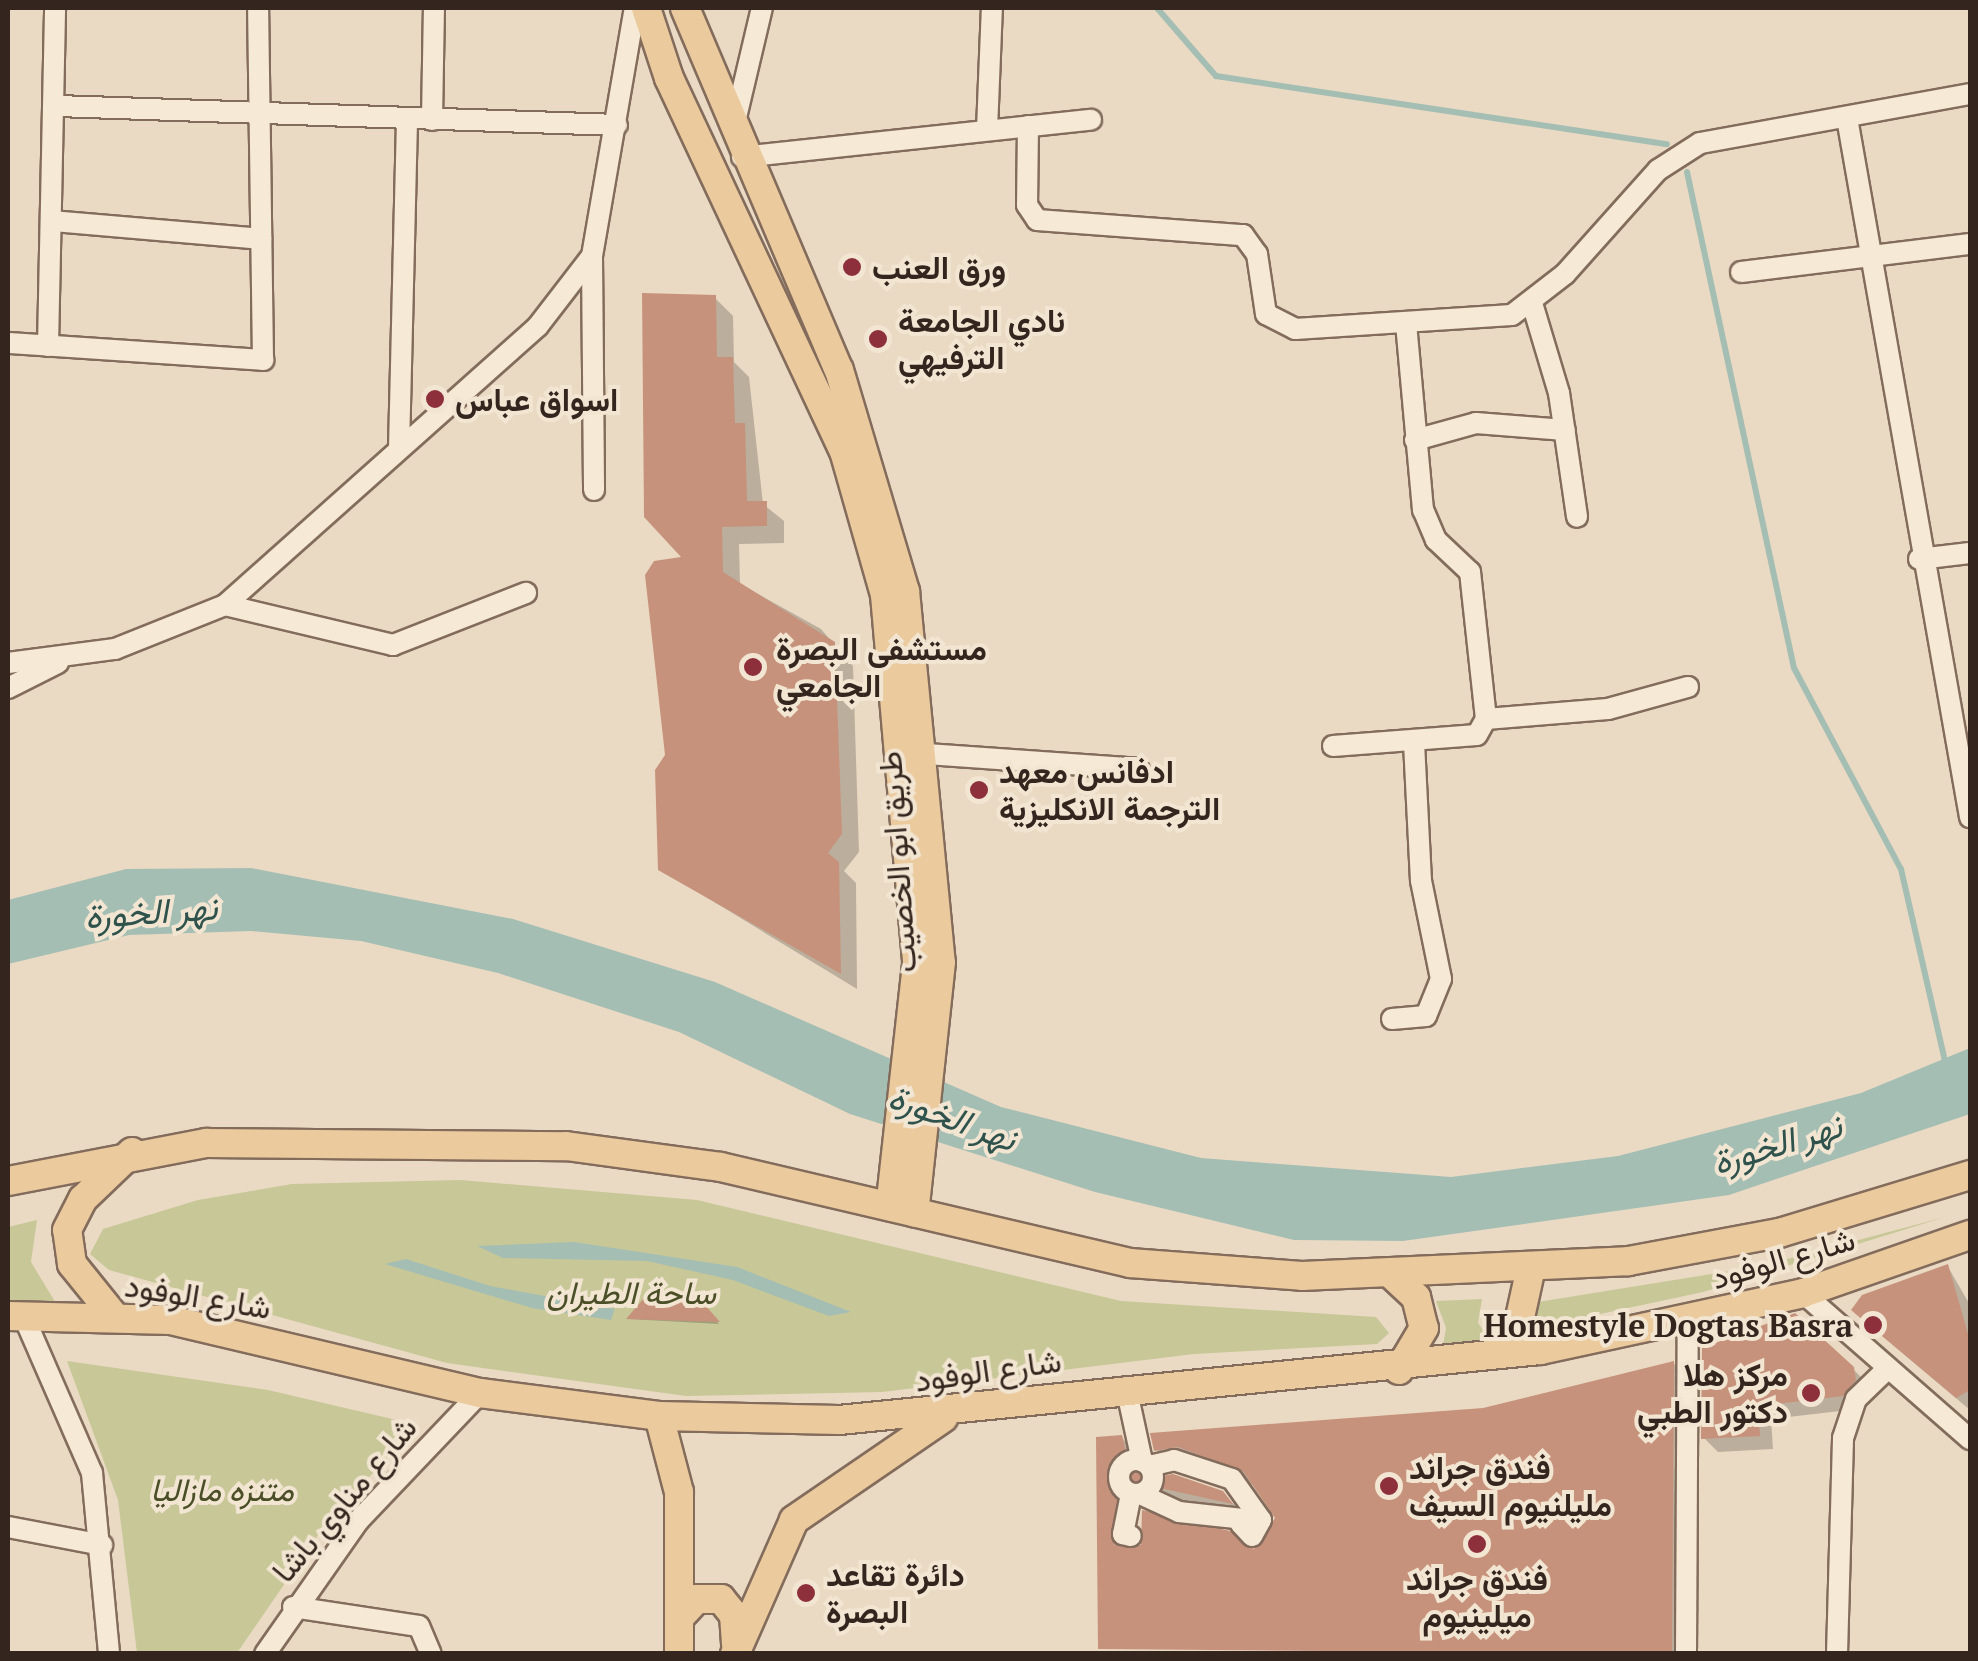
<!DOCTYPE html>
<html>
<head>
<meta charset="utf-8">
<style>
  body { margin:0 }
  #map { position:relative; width:1978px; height:1661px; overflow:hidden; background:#eadac3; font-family:"PT Serif",Vazirmatn,serif }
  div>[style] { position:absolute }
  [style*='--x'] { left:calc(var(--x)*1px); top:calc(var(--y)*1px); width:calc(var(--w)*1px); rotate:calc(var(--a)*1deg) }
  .green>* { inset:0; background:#c7c798 }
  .water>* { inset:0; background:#a5beb4 }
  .shadow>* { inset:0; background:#0003 }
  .stream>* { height:6px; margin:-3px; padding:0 3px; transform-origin:3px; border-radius:3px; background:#a5beb4 }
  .building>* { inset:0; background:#c6927c }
  .roads { filter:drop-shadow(2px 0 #836c5c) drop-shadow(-2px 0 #836c5c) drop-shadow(0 2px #836c5c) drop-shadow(0 -2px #836c5c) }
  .minor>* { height:20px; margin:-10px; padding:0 10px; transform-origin:10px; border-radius:10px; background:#f6e9d6 }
  .minor>.ring { margin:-10px; padding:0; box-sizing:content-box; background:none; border:20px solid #f6e9d6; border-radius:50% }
  .major>* { height:28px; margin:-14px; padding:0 14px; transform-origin:14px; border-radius:14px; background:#ebca9e }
  .dots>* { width:28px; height:28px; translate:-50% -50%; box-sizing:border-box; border:5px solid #f2e5d2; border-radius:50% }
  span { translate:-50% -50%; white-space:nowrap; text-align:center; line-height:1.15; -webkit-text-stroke:8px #f2e5d2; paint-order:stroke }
  .poi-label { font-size:32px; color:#34261e; font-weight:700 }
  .left { translate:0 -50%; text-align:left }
  .right { translate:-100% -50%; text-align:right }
  .street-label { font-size:32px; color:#34261e }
  .park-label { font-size:32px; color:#4a4f27; font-style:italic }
  .water-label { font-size:35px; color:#2f534c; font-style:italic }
  .frame { position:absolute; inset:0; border:10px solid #34261e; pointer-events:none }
</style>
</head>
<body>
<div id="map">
  <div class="green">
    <i style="clip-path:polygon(460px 1180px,697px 1200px,1121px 1301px,1376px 1317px,1389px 1333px,1377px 1344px,1194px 1354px,882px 1392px,686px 1396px,447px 1363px,109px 1270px,90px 1254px,103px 1229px,198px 1200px,292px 1184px)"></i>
    <i style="clip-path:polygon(1945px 1217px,1703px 1292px,1544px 1326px,1532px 1318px,1538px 1302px,1761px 1266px)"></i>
    <i style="clip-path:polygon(37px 1220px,31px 1262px,57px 1305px,8px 1304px,8px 1227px)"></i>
    <i style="clip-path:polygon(1482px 1299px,1478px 1323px,1492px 1342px,1442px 1351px,1446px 1328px,1436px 1301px)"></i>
    <i style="clip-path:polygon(67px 1361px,268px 1390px,418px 1425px,327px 1522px,237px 1653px,137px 1653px,118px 1500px)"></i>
  </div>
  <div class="water">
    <i style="clip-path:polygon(251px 868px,513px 919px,715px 982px,1001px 1107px,1201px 1158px,1451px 1177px,1618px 1156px,1861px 1093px,1970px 1048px,1970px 1114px,1729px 1195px,1403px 1241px,1294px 1240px,1095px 1192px,850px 1114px,679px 1032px,498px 973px,361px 941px,251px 931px,129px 935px,8px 964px,8px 900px,126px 869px)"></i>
    <i style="clip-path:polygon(574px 1242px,737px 1267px,851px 1312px,829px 1316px,733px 1280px,647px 1261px,503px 1258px,477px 1246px)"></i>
    <i style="clip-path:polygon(406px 1259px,490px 1286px,615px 1309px,611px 1320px,532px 1308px,385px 1264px)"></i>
  </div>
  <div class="shadow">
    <i style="clip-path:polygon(715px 298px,733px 316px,734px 362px,749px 377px,763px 504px,784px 521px,784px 543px,739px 544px,740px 584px,821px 629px,853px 666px,859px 852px,844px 871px,856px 883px,857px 989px,660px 869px)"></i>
    <i style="clip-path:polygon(1948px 1267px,1970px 1305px,1970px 1410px,1855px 1313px,1859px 1299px)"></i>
    <i style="clip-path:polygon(695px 1298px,719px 1324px,629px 1319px)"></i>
    <i style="clip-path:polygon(1704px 1350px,1853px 1369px,1868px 1384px,1857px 1409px,1771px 1419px,1773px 1449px,1718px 1452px,1704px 1438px)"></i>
    <i style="clip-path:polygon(1673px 1363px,1692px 1382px,1690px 1654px,1100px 1648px,1121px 1437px,1140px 1456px,1146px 1481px,1222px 1493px,1242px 1512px,1147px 1498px,1135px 1510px,1133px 1547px,1255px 1553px,1278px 1518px,1256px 1486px,1199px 1464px,1175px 1468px,1156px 1449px,1484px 1411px)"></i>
  </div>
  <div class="stream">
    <i style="--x:1157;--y:8;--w:90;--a:49.1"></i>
    <i style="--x:1216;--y:76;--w:456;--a:8.6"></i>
    <i style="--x:1687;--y:172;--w:507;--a:77.83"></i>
    <i style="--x:1794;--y:668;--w:228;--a:62"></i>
    <i style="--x:1901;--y:869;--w:202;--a:77.1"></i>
  </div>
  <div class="building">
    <i style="clip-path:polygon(642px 293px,716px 295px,717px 357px,733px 357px,735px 423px,745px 423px,747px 501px,767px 501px,767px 526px,722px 527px,723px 572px,835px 642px,842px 834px,828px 853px,839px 862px,841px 974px,658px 870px,655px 770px,665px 755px,645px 575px,654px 561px,681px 557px,644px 517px)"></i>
    <i style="clip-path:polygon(1948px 1264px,1970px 1341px,1970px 1390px,1956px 1398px,1851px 1310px,1862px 1295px)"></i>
    <i style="clip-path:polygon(672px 1288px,697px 1296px,720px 1322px,626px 1319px,644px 1298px)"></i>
    <i style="clip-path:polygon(1795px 1313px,1854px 1367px,1856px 1380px,1843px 1396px,1758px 1406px,1760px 1436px,1701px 1439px,1702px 1348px)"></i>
    <i style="clip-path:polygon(1674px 1361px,1672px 1654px,1098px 1649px,1096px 1437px,1122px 1435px,1129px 1465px,1144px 1479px,1173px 1474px,1223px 1491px,1233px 1504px,1128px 1481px,1118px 1491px,1114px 1545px,1141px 1545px,1142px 1510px,1230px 1531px,1254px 1549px,1275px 1518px,1243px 1471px,1178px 1447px,1154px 1451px,1150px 1433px,1483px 1408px)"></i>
  </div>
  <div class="roads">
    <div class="minor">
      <i style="--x:57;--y:106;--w:560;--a:1.94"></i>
      <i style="--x:1847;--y:118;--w:710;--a:80.02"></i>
      <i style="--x:432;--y:120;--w:112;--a:-89"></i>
      <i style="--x:734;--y:126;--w:121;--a:-76.7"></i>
      <i style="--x:1028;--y:126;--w:79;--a:90.7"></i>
      <i style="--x:1027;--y:205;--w:18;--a:56"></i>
      <i style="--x:1037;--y:220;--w:207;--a:4.2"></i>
      <i style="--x:1243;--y:235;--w:24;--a:54"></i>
      <i style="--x:1257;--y:254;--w:61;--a:81.5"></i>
      <i style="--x:1266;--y:314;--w:33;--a:27"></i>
      <i style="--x:1295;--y:329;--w:217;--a:-3.7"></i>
      <i style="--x:1512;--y:315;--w:67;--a:-37.7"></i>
      <i style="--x:1565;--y:274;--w:140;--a:-48.2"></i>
      <i style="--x:1658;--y:170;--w:50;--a:-32.7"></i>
      <i style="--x:1700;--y:143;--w:274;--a:-10.3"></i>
      <i style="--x:987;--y:130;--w:122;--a:-87.7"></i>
      <i style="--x:742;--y:157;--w:351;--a:-6.1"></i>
      <i style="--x:52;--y:221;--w:210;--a:4.9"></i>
      <i style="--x:592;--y:257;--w:233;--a:89.5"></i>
      <i style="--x:1741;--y:272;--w:231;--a:-7"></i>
      <i style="--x:1532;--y:303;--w:94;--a:73.3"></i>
      <i style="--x:1559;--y:393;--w:125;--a:81.7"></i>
      <i style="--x:8;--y:343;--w:256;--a:3.8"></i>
      <i style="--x:263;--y:360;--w:352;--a:-90.8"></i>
      <i style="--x:48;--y:346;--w:338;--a:-88.8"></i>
      <i style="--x:1415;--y:440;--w:63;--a:-15.6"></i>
      <i style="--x:1476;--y:423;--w:89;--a:4.5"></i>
      <i style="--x:399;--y:448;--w:328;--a:-88.6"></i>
      <i style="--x:1919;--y:559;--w:51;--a:-6.7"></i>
      <i style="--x:225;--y:605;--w:173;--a:13.4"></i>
      <i style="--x:393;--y:645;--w:143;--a:-21.4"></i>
      <i style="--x:8;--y:663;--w:108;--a:-7.5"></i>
      <i style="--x:115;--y:649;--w:118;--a:-21.8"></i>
      <i style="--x:225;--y:605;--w:419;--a:-41.7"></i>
      <i style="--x:538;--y:326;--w:88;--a:-52.4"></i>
      <i style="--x:592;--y:256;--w:252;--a:-80.2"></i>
      <i style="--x:8;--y:688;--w:56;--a:-26.6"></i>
      <i style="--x:1486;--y:719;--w:122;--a:-4.7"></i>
      <i style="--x:1608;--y:709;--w:83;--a:-15.4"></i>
      <i style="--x:1333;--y:746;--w:144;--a:-4.4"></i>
      <i style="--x:1477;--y:735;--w:18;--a:-61"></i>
      <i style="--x:1486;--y:719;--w:148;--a:-96.2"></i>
      <i style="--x:1470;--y:572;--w:47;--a:-136.7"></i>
      <i style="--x:1436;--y:540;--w:33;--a:-113"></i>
      <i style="--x:1423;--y:510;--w:187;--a:-95.2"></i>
      <i style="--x:926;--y:754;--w:213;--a:4"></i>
      <i style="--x:1392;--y:1019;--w:34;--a:-5"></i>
      <i style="--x:1426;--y:1016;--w:40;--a:-68"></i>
      <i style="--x:1441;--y:979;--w:100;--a:-101.5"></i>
      <i style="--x:1421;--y:881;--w:137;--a:-92.9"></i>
      <i style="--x:1803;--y:1293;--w:222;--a:41.2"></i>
      <i style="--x:23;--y:1315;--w:172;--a:66.4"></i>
      <i style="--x:92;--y:1473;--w:182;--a:84.6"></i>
      <i style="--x:1126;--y:1387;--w:76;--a:77.8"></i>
      <i class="ring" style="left:1119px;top:1460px;width:14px;height:14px"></i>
      <i style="--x:1149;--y:1466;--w:26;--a:-13"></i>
      <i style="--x:1174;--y:1460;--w:61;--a:18.1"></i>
      <i style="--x:1232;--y:1479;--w:50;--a:54.7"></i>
      <i style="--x:1261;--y:1520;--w:18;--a:119"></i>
      <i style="--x:1252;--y:1536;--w:16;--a:-133"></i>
      <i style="--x:1241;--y:1524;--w:15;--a:-42"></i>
      <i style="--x:1131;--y:1494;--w:41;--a:101.3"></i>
      <i style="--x:1123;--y:1534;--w:8;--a:14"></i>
      <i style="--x:1140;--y:1494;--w:43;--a:24.8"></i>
      <i style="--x:1179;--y:1512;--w:64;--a:6.2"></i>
      <i style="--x:8;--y:1527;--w:96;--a:10.8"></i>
      <i style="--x:293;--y:1607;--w:127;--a:8.6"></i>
      <i style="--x:419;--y:1626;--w:30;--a:67"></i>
      <i style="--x:265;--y:1654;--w:164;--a:-55"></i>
      <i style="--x:359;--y:1520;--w:175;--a:-46.4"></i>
      <i style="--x:1686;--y:1654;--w:332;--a:-89.7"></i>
      <i style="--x:1837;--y:1654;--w:216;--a:-88.4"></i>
      <i style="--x:1843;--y:1438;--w:41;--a:-71.6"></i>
      <i style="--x:1856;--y:1399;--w:40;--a:-44"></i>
    </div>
    <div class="major">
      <i style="--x:646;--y:8;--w:74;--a:71.8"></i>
      <i style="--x:669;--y:78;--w:412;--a:64.9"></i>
      <i style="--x:844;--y:451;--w:150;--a:74.1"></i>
      <i style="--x:885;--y:595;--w:370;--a:85"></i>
      <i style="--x:917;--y:964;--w:244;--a:96.3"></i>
      <i style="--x:685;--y:8;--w:393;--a:67"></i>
      <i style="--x:839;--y:370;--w:231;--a:73.4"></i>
      <i style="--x:905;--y:591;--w:373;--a:84.5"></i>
      <i style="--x:941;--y:962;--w:252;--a:96.1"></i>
      <i style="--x:8;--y:1181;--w:202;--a:-10.9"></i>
      <i style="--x:206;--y:1143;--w:360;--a:0.5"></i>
      <i style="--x:566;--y:1146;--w:156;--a:7.7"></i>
      <i style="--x:721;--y:1167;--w:420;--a:13.2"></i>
      <i style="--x:1130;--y:1263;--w:172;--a:4.3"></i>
      <i style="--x:1302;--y:1276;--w:327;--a:-2.6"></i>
      <i style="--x:1629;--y:1261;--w:153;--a:-10.6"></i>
      <i style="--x:1779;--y:1233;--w:200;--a:-16.9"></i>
      <i style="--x:1530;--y:1272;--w:51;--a:102.4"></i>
      <i style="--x:1519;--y:1322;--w:35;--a:53"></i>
      <i style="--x:1392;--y:1275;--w:33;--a:43"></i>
      <i style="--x:1416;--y:1297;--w:32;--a:76"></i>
      <i style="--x:1424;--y:1328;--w:49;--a:120.8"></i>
      <i style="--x:8;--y:1316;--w:163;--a:1.4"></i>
      <i style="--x:171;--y:1320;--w:318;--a:13.3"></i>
      <i style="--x:480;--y:1393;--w:180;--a:7.3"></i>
      <i style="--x:659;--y:1416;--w:180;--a:1.3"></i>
      <i style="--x:839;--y:1420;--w:704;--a:-5.7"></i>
      <i style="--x:1540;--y:1350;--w:269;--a:-12.2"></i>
      <i style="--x:1803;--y:1293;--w:177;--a:-19.2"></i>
      <i style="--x:114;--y:1316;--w:67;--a:-128.9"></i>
      <i style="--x:72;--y:1264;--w:34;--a:-98"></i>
      <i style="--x:67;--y:1230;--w:35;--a:-63"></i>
      <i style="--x:83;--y:1199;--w:68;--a:-43.8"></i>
      <i style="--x:659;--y:1416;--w:79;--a:75.3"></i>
      <i style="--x:679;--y:1492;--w:162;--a:90"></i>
      <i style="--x:679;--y:1618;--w:26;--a:-47"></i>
      <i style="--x:697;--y:1599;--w:24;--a:0"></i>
      <i style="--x:721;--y:1599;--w:21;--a:51"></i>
      <i style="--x:734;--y:1615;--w:29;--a:86"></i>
      <i style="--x:735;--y:1654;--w:146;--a:-66.2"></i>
      <i style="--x:794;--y:1520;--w:181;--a:-34.4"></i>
    </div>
  </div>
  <div class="dots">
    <i style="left:852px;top:267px;background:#8d303c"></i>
    <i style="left:878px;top:339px;background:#8d303c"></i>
    <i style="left:435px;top:399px;background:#8d303c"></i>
    <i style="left:753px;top:667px;background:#8d303c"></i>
    <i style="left:979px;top:790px;background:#8d303c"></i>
    <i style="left:1873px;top:1325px;background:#8d303c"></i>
    <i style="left:1811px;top:1393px;background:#8d303c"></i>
    <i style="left:1389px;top:1486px;background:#8d303c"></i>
    <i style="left:1477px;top:1544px;background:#8d303c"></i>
    <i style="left:806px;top:1593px;background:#8d303c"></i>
  </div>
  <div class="poi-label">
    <span class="left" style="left:872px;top:267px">ورق العنب</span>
    <span class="left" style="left:898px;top:339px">نادي الجامعة<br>الترفيهي</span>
    <span class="left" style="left:455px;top:399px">اسواق عباس</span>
    <span class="left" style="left:776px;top:667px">مستشفى البصرة<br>الجامعي</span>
    <span class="left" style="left:999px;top:790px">ادفانس معهد<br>الترجمة الانكليزية</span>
    <span class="right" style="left:1853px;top:1325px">Homestyle Dogtas Basra</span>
    <span class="right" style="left:1788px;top:1393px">مركز هلا<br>دكتور الطبي</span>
    <span class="left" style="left:1409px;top:1486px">فندق جراند<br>مليلنيوم السيف</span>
    <span class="left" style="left:826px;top:1593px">دائرة تقاعد<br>البصرة</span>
    <span style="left:1477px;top:1597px">فندق جراند<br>ميلينيوم</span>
  </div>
  <div class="street-label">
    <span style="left:897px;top:862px;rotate:-94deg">طريق ابو الخصيب</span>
    <span style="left:1783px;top:1258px;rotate:-16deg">شارع الوفود</span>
    <span style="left:198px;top:1296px;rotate:9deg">شارع الوفود</span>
    <span style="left:988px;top:1370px;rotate:-8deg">شارع الوفود</span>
    <span style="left:344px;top:1499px;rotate:-50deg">شارع مناوي باشا</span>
  </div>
  <div class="park-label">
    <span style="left:631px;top:1292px">ساحة الطيران</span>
    <span style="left:222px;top:1489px">متنزه مازاليا</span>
  </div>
  <div class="water-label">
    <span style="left:151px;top:911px;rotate:-4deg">نهر الخورة</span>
    <span style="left:953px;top:1117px;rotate:20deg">نهر الخورة</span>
    <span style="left:1777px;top:1143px;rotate:-17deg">نهر الخورة</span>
  </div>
  <div class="frame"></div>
</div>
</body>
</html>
